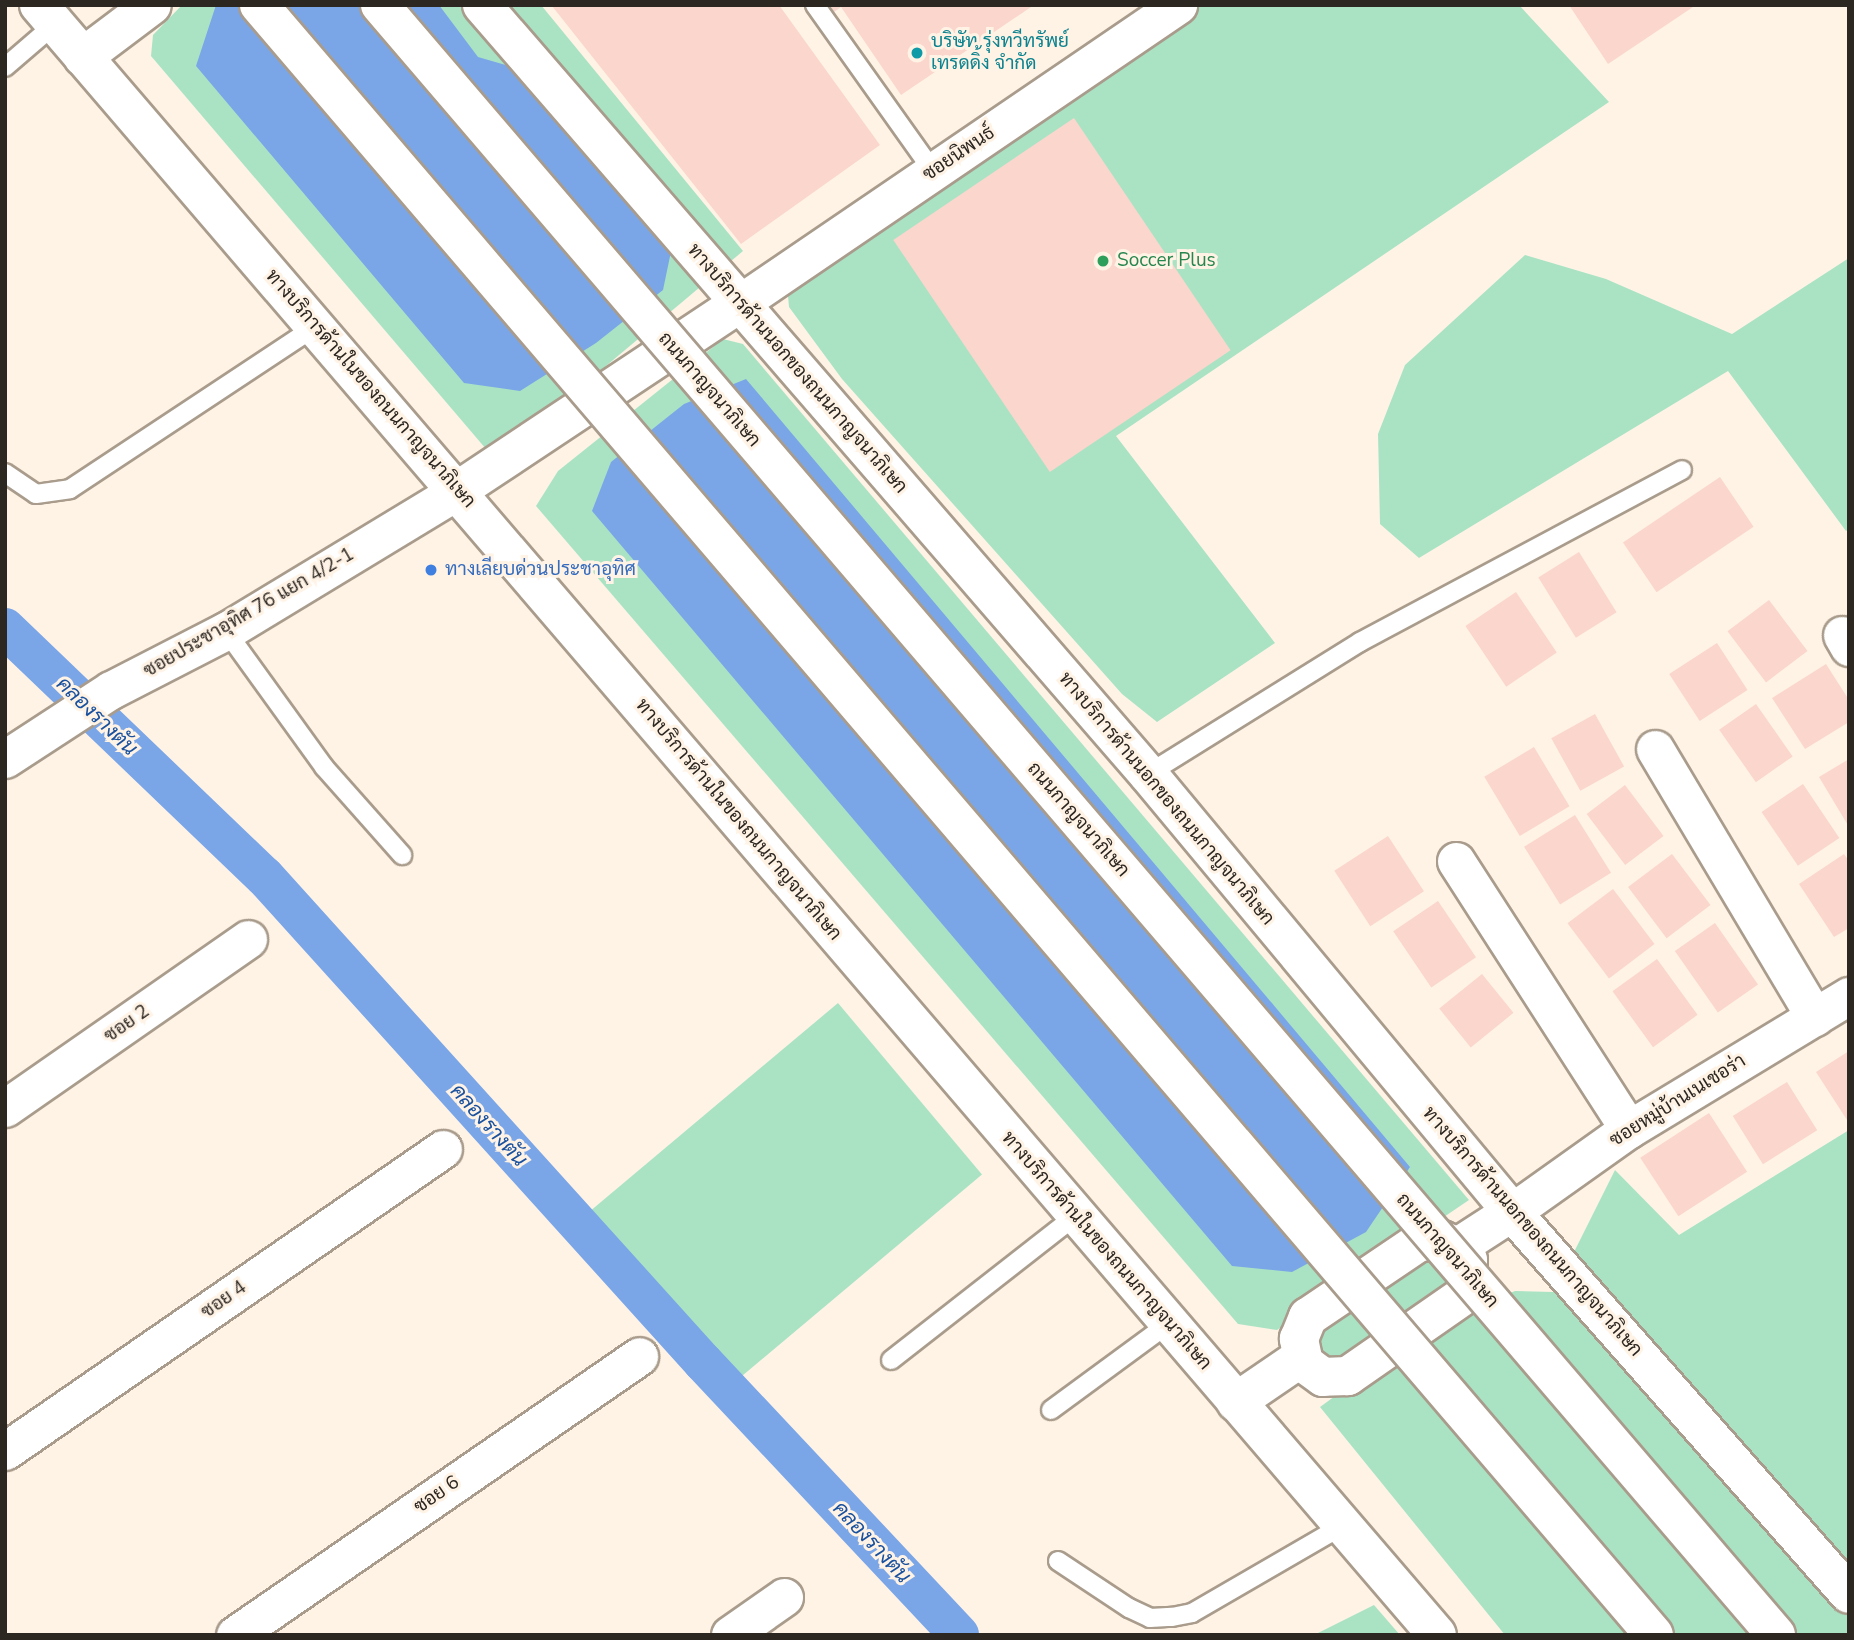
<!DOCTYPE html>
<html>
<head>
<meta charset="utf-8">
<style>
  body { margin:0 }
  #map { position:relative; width:1854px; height:1640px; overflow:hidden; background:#fff3e6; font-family:"Nunito Sans",Sarabun,sans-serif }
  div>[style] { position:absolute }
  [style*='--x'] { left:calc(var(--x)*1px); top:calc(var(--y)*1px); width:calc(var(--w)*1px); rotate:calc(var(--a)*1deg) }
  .green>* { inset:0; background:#aae3c4; transform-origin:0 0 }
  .water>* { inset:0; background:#7aa6e8 }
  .canal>* { height:40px; margin:-20px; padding:0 20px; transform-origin:20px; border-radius:20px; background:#7aa6e8 }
  .building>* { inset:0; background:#fbd6cc; transform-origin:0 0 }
  .roads { filter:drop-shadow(2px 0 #a99c8c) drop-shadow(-2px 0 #a99c8c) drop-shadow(0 2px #a99c8c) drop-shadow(0 -2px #a99c8c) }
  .service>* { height:18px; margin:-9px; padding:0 9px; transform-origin:9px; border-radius:9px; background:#fff }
  .minor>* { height:37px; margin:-18.5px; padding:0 18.5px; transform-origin:18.5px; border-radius:18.5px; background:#fff }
  .secondary>* { height:38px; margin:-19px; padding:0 19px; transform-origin:19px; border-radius:19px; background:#fff }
  .bridges { filter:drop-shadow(2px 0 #a99c8c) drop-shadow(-2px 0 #a99c8c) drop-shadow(0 2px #a99c8c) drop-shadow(0 -2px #a99c8c) }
  .motorway-bridge>* { height:38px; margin:-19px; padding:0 19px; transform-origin:19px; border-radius:19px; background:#fff }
  .dots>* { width:19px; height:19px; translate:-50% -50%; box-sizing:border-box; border:4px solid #fff3e6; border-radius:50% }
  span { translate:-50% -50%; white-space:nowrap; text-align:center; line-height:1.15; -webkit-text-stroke:6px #fff3e6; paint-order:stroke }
  .culture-label { font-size:19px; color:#0d838f }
  .left { translate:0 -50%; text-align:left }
  .street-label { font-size:19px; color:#2d2721 }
  .leisure-label { font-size:19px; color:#27864d }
  .shop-label { font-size:19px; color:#366cbe }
  .water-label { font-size:21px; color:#19519e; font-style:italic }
  .frame { position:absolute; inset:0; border:7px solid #2d2721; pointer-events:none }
</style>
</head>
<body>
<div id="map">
  <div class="green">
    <i style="clip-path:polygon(182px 5px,541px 5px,743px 251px,519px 439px,486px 449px,151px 56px,153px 35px)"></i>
    <i style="clip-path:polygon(1202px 5px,1519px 5px,1609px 102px,1116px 436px,1275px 643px,1157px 722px,1122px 694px,842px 379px,789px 307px,787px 284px,824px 269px,838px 254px)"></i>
    <i style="clip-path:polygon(1525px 255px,1606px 279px,1732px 334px,1849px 258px,1849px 529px,1846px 531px,1728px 371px,1419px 558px,1380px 524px,1378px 434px,1405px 365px)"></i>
    <i style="clip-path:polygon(723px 339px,743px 344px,1469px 1200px,1277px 1330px,1238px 1324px,536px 506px,558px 471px)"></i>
    <i style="left:838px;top:1003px;width:224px;height:325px;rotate:50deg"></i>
    <i style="clip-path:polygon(1849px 1130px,1849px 1635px,1505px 1635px,1320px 1407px,1434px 1324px,1515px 1291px,1554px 1292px,1615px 1170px,1679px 1235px)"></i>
    <i style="clip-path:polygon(1418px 1255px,1443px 1258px,1451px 1281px,1349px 1363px,1328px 1361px,1312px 1344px,1321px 1325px)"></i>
    <i style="clip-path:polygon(1374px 1605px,1400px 1635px,1314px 1635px)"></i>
  </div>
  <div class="water">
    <i style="clip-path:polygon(216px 5px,439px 5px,478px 57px,548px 77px,673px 242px,663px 290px,596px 343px,520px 391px,464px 383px,196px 66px)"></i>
    <i style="clip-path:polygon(746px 379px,1410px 1167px,1366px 1232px,1292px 1272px,1232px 1266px,592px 511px,611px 462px,684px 404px)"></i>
  </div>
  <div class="canal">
    <i style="--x:5;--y:628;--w:359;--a:43.8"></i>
    <i style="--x:264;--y:876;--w:655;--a:47.91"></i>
    <i style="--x:703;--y:1362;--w:374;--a:46.8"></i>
  </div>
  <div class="building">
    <i style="clip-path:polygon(779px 5px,880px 145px,741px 244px,552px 6px)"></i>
    <i style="clip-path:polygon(830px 5px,1034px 5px,901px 95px,841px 7px,834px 12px)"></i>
    <i style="clip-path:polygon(1569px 5px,1696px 5px,1608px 64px)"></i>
    <i style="left:1074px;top:118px;width:280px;height:218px;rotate:56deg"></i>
    <i style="left:1720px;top:477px;width:60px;height:117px;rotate:56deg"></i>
    <i style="left:1579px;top:552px;width:71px;height:48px;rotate:58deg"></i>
    <i style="left:1516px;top:592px;width:73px;height:61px;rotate:56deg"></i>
    <i style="left:1769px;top:600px;width:64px;height:52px;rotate:53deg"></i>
    <i style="left:1717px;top:643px;width:56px;height:57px;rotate:57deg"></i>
    <i style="clip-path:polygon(1826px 664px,1849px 700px,1849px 722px,1805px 749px,1772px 698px)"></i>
    <i style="left:1756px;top:704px;width:64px;height:45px;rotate:55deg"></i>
    <i style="left:1595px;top:714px;width:60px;height:50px;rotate:61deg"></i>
    <i style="left:1534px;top:747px;width:69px;height:58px;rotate:59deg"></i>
    <i style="clip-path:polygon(1849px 759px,1849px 827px,1819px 777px)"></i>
    <i style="left:1803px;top:784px;width:65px;height:50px;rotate:56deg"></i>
    <i style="left:1625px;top:785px;width:64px;height:48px;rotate:53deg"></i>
    <i style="left:1575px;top:815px;width:68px;height:60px;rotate:58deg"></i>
    <i style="left:1388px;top:836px;width:66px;height:64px;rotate:57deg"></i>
    <i style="left:1672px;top:854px;width:64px;height:55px;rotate:53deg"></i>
    <i style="clip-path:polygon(1844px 854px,1849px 861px,1849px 928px,1834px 937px,1799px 884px)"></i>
    <i style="left:1613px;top:889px;width:69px;height:57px;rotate:53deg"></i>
    <i style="left:1438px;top:901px;width:68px;height:54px;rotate:56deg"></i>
    <i style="left:1715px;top:923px;width:75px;height:49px;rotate:55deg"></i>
    <i style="left:1657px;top:959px;width:69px;height:55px;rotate:54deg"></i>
    <i style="left:1482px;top:974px;width:50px;height:55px;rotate:51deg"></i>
    <i style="clip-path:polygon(1849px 1051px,1849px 1119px,1847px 1120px,1816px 1072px)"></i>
    <i style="left:1787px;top:1082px;width:57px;height:64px;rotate:58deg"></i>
    <i style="left:1709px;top:1113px;width:70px;height:82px;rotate:57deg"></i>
  </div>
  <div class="roads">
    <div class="service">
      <i style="--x:815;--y:5;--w:204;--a:54.6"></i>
      <i style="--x:5;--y:67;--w:66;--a:-40.7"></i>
      <i style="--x:5;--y:473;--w:37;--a:34"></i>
      <i style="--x:36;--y:494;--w:34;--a:-8"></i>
      <i style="--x:70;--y:489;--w:295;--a:-33.5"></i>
      <i style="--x:226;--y:631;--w:168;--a:54.2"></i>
      <i style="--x:324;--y:767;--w:118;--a:48.4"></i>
      <i style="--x:1148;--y:774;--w:250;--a:-31.9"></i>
      <i style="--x:1360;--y:642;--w:365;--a:-28.1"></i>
      <i style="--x:891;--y:1360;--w:234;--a:-38"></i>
      <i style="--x:1051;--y:1410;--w:145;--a:-36.3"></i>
      <i style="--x:1058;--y:1561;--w:85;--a:33.5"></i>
      <i style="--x:1129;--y:1608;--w:23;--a:25"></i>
      <i style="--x:1150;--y:1618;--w:22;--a:-3"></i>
      <i style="--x:1172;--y:1617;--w:20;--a:-11"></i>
      <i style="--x:1192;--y:1613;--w:173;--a:-30.1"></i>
    </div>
    <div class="minor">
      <i style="--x:740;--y:303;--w:530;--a:-34.23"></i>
      <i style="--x:1842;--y:635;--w:14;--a:60"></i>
      <i style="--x:1655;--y:749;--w:312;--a:59.2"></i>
      <i style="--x:5;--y:759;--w:126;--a:-33.1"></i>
      <i style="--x:111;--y:690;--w:129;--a:-27.2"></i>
      <i style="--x:226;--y:631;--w:270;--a:-31.2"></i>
      <i style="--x:1456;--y:861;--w:319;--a:57.2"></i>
      <i style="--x:5;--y:1108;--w:296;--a:-34.8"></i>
      <i style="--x:1512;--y:1212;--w:143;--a:-35.4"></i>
      <i style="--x:1629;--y:1129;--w:257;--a:-31.2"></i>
      <i style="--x:5;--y:1451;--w:532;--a:-34.59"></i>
      <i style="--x:235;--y:1635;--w:491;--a:-34.6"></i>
      <i style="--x:730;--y:1635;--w:66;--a:-35.1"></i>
    </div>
    <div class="secondary">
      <i style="--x:39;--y:5;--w:2147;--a:49.38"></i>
      <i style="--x:482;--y:5;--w:1017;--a:49.11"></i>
      <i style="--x:1148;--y:774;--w:570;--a:50.27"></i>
      <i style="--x:1512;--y:1212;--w:509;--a:48.58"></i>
      <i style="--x:83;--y:57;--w:86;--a:-37"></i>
      <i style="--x:457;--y:491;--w:340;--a:-33.6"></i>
      <i style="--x:1442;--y:1240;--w:17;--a:24"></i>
      <i style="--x:1458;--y:1247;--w:16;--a:52"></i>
      <i style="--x:1468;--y:1260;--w:34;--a:93"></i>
      <i style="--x:1466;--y:1294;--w:144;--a:145.2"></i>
      <i style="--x:1348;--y:1376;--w:25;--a:178"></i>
      <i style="--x:1323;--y:1377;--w:24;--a:-144"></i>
      <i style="--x:1304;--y:1363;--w:25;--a:-102"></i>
      <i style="--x:1299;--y:1339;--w:24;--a:-68"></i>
      <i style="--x:1308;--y:1317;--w:134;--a:-34"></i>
      <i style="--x:1419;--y:1242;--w:23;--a:-5"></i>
      <i style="--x:1458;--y:1247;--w:64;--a:-32.9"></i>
      <i style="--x:1236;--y:1402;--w:80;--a:-34.3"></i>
    </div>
  </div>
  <div class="bridges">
    <div class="motorway-bridge">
      <i style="--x:259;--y:5;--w:2145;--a:49.44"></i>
      <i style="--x:380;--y:5;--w:2146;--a:49.42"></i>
    </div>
  </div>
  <div class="dots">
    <i style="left:917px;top:53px;background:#0f9aa8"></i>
    <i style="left:1103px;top:261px;background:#2e9e5b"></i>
    <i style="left:431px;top:570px;background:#3f7fe0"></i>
  </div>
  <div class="culture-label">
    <span class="left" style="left:931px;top:53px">บริษัท รุ่งทวีทรัพย์<br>เทรดดิ้ง จำกัด</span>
  </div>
  <div class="street-label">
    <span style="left:959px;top:154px;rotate:-34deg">ซอยนิพนธ์</span>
    <span style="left:797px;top:369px;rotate:49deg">ทางบริการด้านนอกของถนนกาญจนาภิเษก</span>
    <span style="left:370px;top:389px;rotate:49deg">ทางบริการด้านในของถนนกาญจนาภิเษก</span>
    <span style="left:709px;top:390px;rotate:49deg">ถนนกาญจนาภิเษก</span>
    <span style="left:249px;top:613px;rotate:-30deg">ซอยประชาอุทิศ 76 แยก 4/2-1</span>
    <span style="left:1166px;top:799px;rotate:50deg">ทางบริการด้านนอกของถนนกาญจนาภิเษก</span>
    <span style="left:738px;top:820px;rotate:50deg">ทางบริการด้านในของถนนกาญจนาภิเษก</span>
    <span style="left:1078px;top:820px;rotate:49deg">ถนนกาญจนาภิเษก</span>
    <span style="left:127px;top:1024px;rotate:-35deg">ซอย 2</span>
    <span style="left:1678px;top:1101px;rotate:-32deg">ซอยหมู่บ้านเนเชอร่า</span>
    <span style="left:1532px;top:1232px;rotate:49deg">ทางบริการด้านนอกของถนนกาญจนาภิเษก</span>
    <span style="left:1106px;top:1251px;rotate:49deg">ทางบริการด้านในของถนนกาญจนาภิเษก</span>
    <span style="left:1447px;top:1251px;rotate:49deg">ถนนกาญจนาภิเษก</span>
    <span style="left:224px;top:1300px;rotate:-35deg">ซอย 4</span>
    <span style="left:437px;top:1495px;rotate:-35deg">ซอย 6</span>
  </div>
  <div class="leisure-label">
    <span class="left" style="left:1117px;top:261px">Soccer Plus</span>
  </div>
  <div class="shop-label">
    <span class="left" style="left:445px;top:570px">ทางเลียบด่วนประชาอุทิศ</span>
  </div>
  <div class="water-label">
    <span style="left:97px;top:716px;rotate:44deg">คลองรางตัน</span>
    <span style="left:489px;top:1125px;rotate:48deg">คลองรางตัน</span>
    <span style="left:872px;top:1542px;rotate:47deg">คลองรางตัน</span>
  </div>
  <div class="frame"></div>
</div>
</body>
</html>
